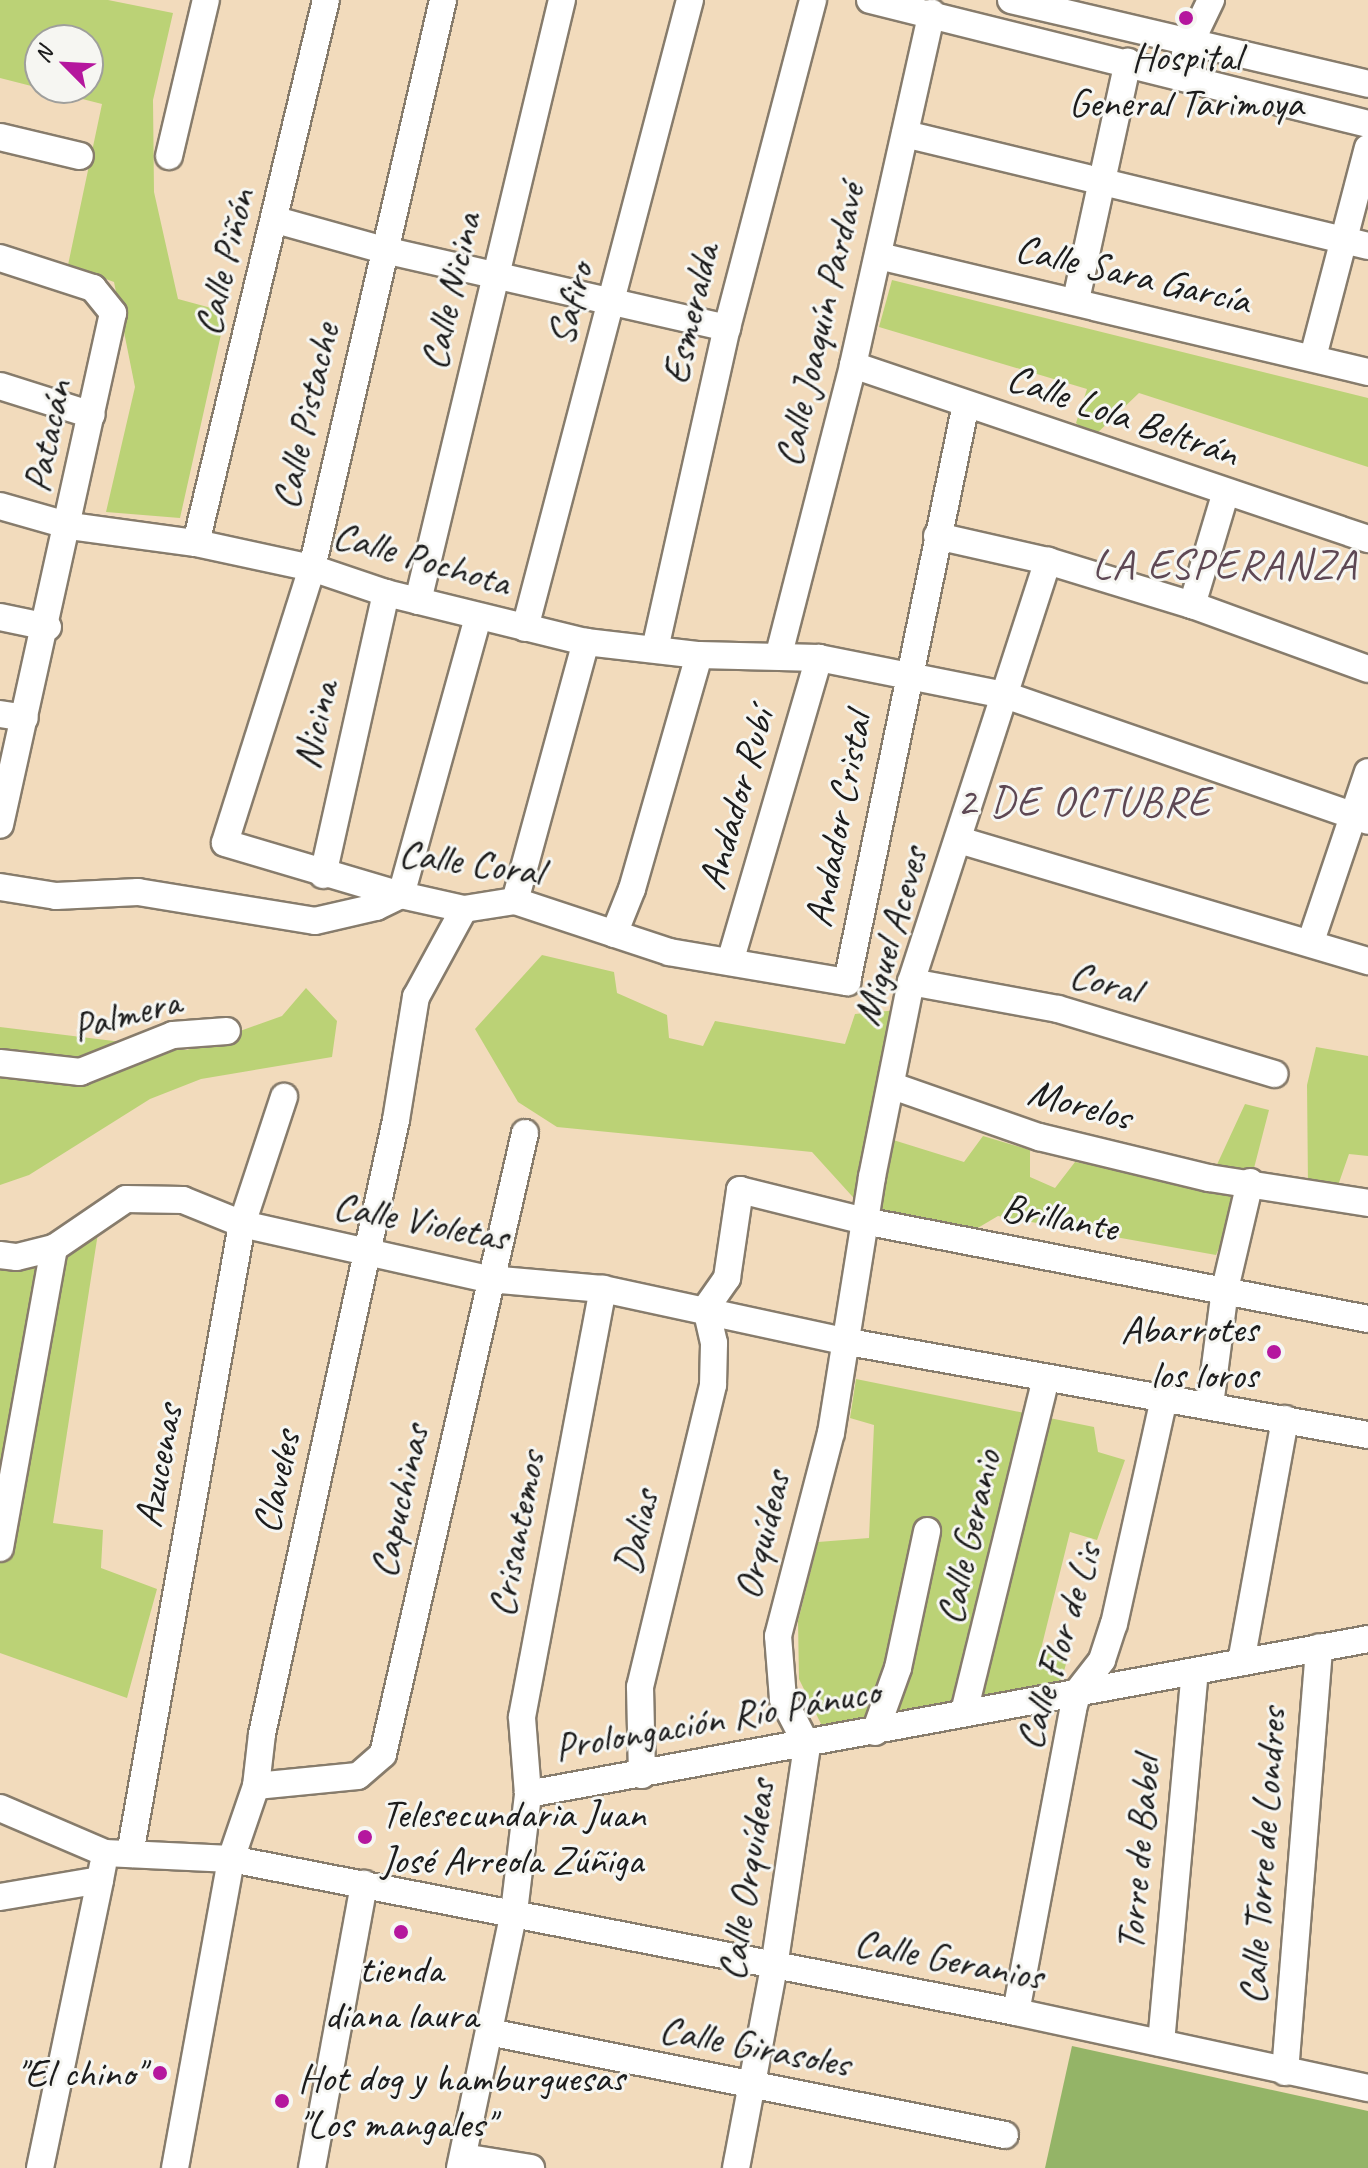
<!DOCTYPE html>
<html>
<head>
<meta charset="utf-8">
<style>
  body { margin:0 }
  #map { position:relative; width:1368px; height:2168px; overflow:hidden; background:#f2dbbc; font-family:Caveat,sans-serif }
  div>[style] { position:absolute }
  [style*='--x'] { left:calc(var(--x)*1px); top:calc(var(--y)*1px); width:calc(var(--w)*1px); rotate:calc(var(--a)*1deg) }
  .green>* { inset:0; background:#bbd276 }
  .forest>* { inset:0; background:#94b467 }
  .roads { filter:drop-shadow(2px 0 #877c6c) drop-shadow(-2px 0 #877c6c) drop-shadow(0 2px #877c6c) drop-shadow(0 -2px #877c6c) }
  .minor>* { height:26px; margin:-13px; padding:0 13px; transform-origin:13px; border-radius:13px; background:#fff }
  .dots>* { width:22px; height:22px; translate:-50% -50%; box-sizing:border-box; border:4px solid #f6f6f2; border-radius:50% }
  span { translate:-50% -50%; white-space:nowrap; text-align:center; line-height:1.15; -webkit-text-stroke:6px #f6f6f2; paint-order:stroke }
  .poi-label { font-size:40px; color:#1c1c1c }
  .right { translate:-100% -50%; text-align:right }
  .left { translate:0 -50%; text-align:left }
  .street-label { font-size:40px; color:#1c1c1c }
  .neighbourhood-label { font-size:42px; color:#5e4854; letter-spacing:2px }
  .north { position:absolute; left:24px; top:24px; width:80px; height:80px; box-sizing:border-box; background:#f6f6f2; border:2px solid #9f9f9c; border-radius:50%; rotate:294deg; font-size:22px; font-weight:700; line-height:32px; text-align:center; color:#1c1c1c }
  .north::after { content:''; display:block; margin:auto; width:28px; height:36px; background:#b5179e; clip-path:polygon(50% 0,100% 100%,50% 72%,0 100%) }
</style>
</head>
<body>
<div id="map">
  <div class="green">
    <i style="clip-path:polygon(evenodd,0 0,108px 0,173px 13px,153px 100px,154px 192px,178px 299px,226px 312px,180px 518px,106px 512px,135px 387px,114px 282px,68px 265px,102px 104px,0 78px,0 0,40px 40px,88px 40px,88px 88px,40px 88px,40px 40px)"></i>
    <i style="clip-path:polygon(892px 280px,1368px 398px,1368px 467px,1139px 393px,1092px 438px,1076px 423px,1087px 389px,879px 327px)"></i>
    <i style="clip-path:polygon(542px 955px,614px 972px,617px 993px,667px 1015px,669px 1038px,703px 1046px,715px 1021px,845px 1044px,855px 1014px,898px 1010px,874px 1134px,964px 1162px,983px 1136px,1030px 1150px,1030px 1177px,1055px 1188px,1075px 1162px,1208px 1184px,1245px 1104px,1269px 1110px,1253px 1172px,1216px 1255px,998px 1216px,976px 1229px,871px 1217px,812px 1152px,557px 1127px,518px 1102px,475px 1029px)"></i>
    <i style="clip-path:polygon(306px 988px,337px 1021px,332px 1057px,201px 1079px,150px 1099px,29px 1175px,0 1185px,0 1027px,187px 1050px,282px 1016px)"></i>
    <i style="clip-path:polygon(1316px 1047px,1368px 1056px,1368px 1156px,1349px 1154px,1335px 1194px,1308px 1186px,1307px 1085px)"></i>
    <i style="clip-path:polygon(98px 1233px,53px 1523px,103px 1530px,101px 1568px,157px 1589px,127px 1698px,0 1653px,0 1263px)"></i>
    <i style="clip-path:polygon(856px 1379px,1094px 1427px,1098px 1452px,1125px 1460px,1097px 1540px,1070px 1532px,1041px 1649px,1068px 1657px,1060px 1685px,823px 1728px,799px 1679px,798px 1621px,818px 1542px,869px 1538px,874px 1425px,850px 1418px)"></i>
  </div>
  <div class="forest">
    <i style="clip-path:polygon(1072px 2046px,1368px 2111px,1368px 2168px,1045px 2168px)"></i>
  </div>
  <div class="roads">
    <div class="minor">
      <i style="--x:443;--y:0;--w:583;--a:102.99"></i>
      <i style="--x:312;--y:568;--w:288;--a:107.6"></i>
      <i style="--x:225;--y:843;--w:184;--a:16.5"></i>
      <i style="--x:401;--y:895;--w:65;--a:12.5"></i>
      <i style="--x:464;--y:909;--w:52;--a:-8.9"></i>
      <i style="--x:515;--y:901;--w:162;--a:18.3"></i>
      <i style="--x:669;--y:952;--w:181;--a:9.6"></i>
      <i style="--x:847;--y:982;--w:590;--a:-78.37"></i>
      <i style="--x:870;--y:0;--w:513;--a:13.98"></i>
      <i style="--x:1011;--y:0;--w:367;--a:13.2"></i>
      <i style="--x:1185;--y:54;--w:60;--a:-64.3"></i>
      <i style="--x:905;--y:134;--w:476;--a:13.6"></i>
      <i style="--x:0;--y:137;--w:82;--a:13.4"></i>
      <i style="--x:169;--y:156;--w:160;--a:-76.7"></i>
      <i style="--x:276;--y:220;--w:112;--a:15.5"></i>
      <i style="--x:384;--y:250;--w:352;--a:12.8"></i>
      <i style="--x:879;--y:256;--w:503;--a:13.34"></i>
      <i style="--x:0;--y:258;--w:98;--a:17.9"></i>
      <i style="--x:93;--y:288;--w:32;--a:51"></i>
      <i style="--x:113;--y:313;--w:524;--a:102.45"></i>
      <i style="--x:1076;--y:300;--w:244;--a:-77.7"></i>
      <i style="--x:1313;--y:357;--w:216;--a:-75.3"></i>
      <i style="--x:853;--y:365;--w:544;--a:18.67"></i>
      <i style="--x:0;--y:386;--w:96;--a:17.5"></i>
      <i style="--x:0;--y:506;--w:73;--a:15.9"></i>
      <i style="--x:70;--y:526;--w:127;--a:7.7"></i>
      <i style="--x:196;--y:543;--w:119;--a:12.2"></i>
      <i style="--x:312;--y:568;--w:78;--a:18.7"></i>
      <i style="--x:386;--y:593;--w:206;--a:13.8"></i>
      <i style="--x:586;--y:642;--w:114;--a:6.6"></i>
      <i style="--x:699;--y:655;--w:120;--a:1.4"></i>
      <i style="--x:819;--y:658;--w:190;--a:11.3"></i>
      <i style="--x:1005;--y:695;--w:384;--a:19.1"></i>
      <i style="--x:937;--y:536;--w:114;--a:12.7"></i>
      <i style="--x:1048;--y:561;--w:151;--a:17"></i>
      <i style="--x:1192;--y:605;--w:187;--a:20"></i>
      <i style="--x:196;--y:543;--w:558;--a:-76.54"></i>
      <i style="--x:418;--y:601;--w:618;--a:-76.53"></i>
      <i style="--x:1192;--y:605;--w:118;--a:-73.3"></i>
      <i style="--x:0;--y:617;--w:49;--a:11.8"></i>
      <i style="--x:525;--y:628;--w:649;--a:-75.28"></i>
      <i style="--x:655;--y:649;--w:329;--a:-77.4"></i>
      <i style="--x:727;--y:328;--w:339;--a:-75.3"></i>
      <i style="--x:779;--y:654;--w:298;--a:-75.6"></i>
      <i style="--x:853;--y:365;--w:361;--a:-77.4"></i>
      <i style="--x:0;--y:714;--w:25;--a:9"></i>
      <i style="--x:959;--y:840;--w:427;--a:16.5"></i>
      <i style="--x:323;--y:875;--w:289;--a:-77.4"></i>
      <i style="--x:0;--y:887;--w:57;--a:9.1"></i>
      <i style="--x:56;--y:896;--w:82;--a:-2.8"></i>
      <i style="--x:138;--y:892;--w:179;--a:9.3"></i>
      <i style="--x:315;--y:921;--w:63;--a:-12.9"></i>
      <i style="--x:376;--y:907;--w:28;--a:-26"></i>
      <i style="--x:401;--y:895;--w:288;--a:-74.5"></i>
      <i style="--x:515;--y:901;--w:269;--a:-74.7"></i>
      <i style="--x:614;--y:934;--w:48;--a:-68.2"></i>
      <i style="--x:632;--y:889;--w:243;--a:-74"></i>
      <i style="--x:1311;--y:941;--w:178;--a:-71.4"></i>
      <i style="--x:730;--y:962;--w:317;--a:-73.7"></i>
      <i style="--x:911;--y:982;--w:149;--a:10.4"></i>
      <i style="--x:1058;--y:1009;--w:226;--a:16.7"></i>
      <i style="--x:0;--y:1063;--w:81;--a:6.4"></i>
      <i style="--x:80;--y:1072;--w:100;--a:-21.7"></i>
      <i style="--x:173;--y:1035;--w:54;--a:-4.2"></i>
      <i style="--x:893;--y:1086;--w:155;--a:19.3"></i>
      <i style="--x:1039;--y:1137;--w:175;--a:13.6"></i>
      <i style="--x:1209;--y:1178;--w:161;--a:8.9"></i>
      <i style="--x:0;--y:1255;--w:17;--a:7"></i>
      <i style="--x:17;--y:1257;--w:38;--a:-14"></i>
      <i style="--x:54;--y:1248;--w:87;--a:-34.2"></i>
      <i style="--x:126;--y:1199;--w:57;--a:1"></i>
      <i style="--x:183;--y:1200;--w:64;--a:22.1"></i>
      <i style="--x:242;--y:1224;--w:253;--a:12.6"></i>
      <i style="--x:489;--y:1279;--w:114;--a:5"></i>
      <i style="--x:603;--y:1289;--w:246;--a:12.2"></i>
      <i style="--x:843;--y:1341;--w:533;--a:10.15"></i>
      <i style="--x:1210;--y:1405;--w:117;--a:-82.6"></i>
      <i style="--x:1225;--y:1289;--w:110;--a:-76.8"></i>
      <i style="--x:0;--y:1548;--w:305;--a:-79.8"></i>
      <i style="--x:1241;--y:1662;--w:247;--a:-79.7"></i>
      <i style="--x:964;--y:1712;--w:343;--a:-76.2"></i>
      <i style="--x:875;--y:1732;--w:68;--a:-70.2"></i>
      <i style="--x:898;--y:1668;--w:140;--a:-78"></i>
      <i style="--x:642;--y:1775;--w:88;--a:-91.3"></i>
      <i style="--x:640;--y:1687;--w:311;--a:-76.4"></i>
      <i style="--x:713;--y:1385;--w:42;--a:-88.6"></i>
      <i style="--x:714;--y:1343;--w:36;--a:-103"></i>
      <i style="--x:706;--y:1308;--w:37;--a:-55"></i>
      <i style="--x:727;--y:1278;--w:89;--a:-81.6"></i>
      <i style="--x:740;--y:1190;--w:128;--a:14"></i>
      <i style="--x:864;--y:1221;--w:513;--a:11"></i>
      <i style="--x:256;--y:1786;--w:102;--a:-5.6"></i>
      <i style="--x:358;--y:1776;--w:33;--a:-41"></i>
      <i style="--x:383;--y:1754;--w:637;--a:-77.12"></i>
      <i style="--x:528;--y:1794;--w:854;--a:-10.45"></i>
      <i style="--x:0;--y:1808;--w:114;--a:23.2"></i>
      <i style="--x:105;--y:1853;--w:126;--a:2.7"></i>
      <i style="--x:231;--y:1859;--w:800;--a:11.03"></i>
      <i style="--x:1016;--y:2012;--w:360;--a:12.2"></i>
      <i style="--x:130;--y:1854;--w:640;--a:-79.92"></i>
      <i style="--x:242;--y:1224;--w:134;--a:-71.7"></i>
      <i style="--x:0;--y:1897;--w:101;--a:-9.6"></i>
      <i style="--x:100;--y:1880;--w:15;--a:-79"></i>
      <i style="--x:1016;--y:2012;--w:308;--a:-79.3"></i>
      <i style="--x:1073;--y:1709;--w:19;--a:-74"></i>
      <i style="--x:1078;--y:1691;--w:39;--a:-52"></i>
      <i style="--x:1102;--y:1660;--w:38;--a:-72"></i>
      <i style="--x:1114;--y:1624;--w:230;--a:-77.5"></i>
      <i style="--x:489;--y:2032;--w:526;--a:11.29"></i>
      <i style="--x:1161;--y:2043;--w:373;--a:-84.8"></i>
      <i style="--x:1285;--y:2072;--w:426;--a:-85.4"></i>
      <i style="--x:463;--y:2157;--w:69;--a:9.2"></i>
      <i style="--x:40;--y:2168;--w:294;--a:-78.2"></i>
      <i style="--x:175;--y:2168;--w:314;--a:-79.7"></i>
      <i style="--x:231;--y:1859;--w:77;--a:-71.1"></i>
      <i style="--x:256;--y:1786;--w:52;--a:-83.4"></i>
      <i style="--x:262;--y:1734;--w:628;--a:-77.69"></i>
      <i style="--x:396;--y:1120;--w:125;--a:-80.8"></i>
      <i style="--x:416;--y:997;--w:100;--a:-61.4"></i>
      <i style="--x:312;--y:2168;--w:289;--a:-79.6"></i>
      <i style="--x:460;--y:2168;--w:262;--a:-78.1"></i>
      <i style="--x:514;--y:1912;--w:119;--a:-83.2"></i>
      <i style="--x:528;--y:1794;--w:77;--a:-94.5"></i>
      <i style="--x:522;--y:1717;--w:436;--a:-79.3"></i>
      <i style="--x:736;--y:2168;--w:205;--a:-79.3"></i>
      <i style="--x:774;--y:1967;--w:224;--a:-81.5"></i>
      <i style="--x:807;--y:1745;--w:52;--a:-117.6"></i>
      <i style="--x:783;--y:1699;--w:63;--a:-94.5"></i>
      <i style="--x:778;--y:1636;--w:210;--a:-75.4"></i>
      <i style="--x:831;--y:1433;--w:259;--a:-80.9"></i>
      <i style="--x:872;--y:1177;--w:199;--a:-78.7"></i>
      <i style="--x:911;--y:982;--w:443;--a:-72"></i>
    </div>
  </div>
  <div class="dots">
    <i style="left:1186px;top:18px;background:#b5179e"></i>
    <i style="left:1274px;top:1352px;background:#b5179e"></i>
    <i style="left:365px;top:1837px;background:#b5179e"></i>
    <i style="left:401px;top:1932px;background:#b5179e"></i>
    <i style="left:160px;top:2073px;background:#b5179e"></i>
    <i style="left:282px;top:2101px;background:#b5179e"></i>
  </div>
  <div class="poi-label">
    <span style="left:1186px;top:80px">Hospital<br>General Tarimoya</span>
    <span class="right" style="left:1258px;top:1352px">Abarrotes<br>los loros</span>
    <span class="left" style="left:381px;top:1837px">Telesecundaria Juan<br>José Arreola Zúñiga</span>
    <span style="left:401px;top:1992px">tienda<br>diana laura</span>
    <span class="right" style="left:144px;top:2073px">"El chino"</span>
    <span class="left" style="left:298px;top:2101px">Hot dog y hamburguesas<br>"Los mangales"</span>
  </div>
  <div class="street-label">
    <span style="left:224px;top:262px;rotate:-76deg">Calle Piñón</span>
    <span style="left:1133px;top:274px;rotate:13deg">Calle Sara García</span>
    <span style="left:450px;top:291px;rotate:-77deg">Calle Nicina</span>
    <span style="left:570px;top:304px;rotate:-75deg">Safiro</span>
    <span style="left:690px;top:314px;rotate:-77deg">Esmeralda</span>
    <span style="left:819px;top:325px;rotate:-77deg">Calle Joaquín Pardavé</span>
    <span style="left:1123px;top:415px;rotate:19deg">Calle Lola Beltrán</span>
    <span style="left:305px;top:416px;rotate:-77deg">Calle Pistache</span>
    <span style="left:47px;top:436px;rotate:-78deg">Patacán</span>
    <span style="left:422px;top:558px;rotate:16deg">Calle Pochota</span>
    <span style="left:315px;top:725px;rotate:-77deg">Nicina</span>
    <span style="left:736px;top:799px;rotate:-74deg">Andador Rubí</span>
    <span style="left:838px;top:820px;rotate:-79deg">Andador Cristal</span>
    <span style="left:471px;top:862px;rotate:8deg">Calle Coral</span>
    <span style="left:890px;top:936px;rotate:-74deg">Miguel Aceves</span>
    <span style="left:1105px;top:982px;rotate:16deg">Coral</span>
    <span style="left:126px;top:1014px;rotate:-15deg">Palmera</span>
    <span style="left:1080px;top:1104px;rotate:15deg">Morelos</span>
    <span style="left:1060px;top:1217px;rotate:11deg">Brillante</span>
    <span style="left:421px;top:1221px;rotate:11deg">Calle Violetas</span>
    <span style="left:158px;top:1466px;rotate:-80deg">Azucenas</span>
    <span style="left:276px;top:1482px;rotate:-78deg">Claveles</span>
    <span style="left:399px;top:1501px;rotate:-77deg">Capuchinas</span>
    <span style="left:636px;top:1532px;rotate:-76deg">Dalias</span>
    <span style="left:516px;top:1534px;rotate:-79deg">Crisantemos</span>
    <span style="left:762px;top:1535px;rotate:-76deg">Orquídeas</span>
    <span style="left:968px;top:1537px;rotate:-77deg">Calle Geranio</span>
    <span style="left:1058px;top:1646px;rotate:-73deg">Calle Flor de Lis</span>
    <span style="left:717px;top:1719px;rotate:-10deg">Prolongación Río Pánuco</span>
    <span style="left:1138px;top:1854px;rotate:-85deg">Torre de Babel</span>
    <span style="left:1262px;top:1856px;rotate:-86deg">Calle Torre de Londres</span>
    <span style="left:746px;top:1880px;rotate:-81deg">Calle Orquídeas</span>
    <span style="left:949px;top:1959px;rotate:11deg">Calle Geranios</span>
    <span style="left:755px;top:2046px;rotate:11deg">Calle Girasoles</span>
  </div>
  <div class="neighbourhood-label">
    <span style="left:1225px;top:565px">LA ESPERANZA</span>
    <span style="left:1084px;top:802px">2 DE OCTUBRE</span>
  </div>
  <div class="north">N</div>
</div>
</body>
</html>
